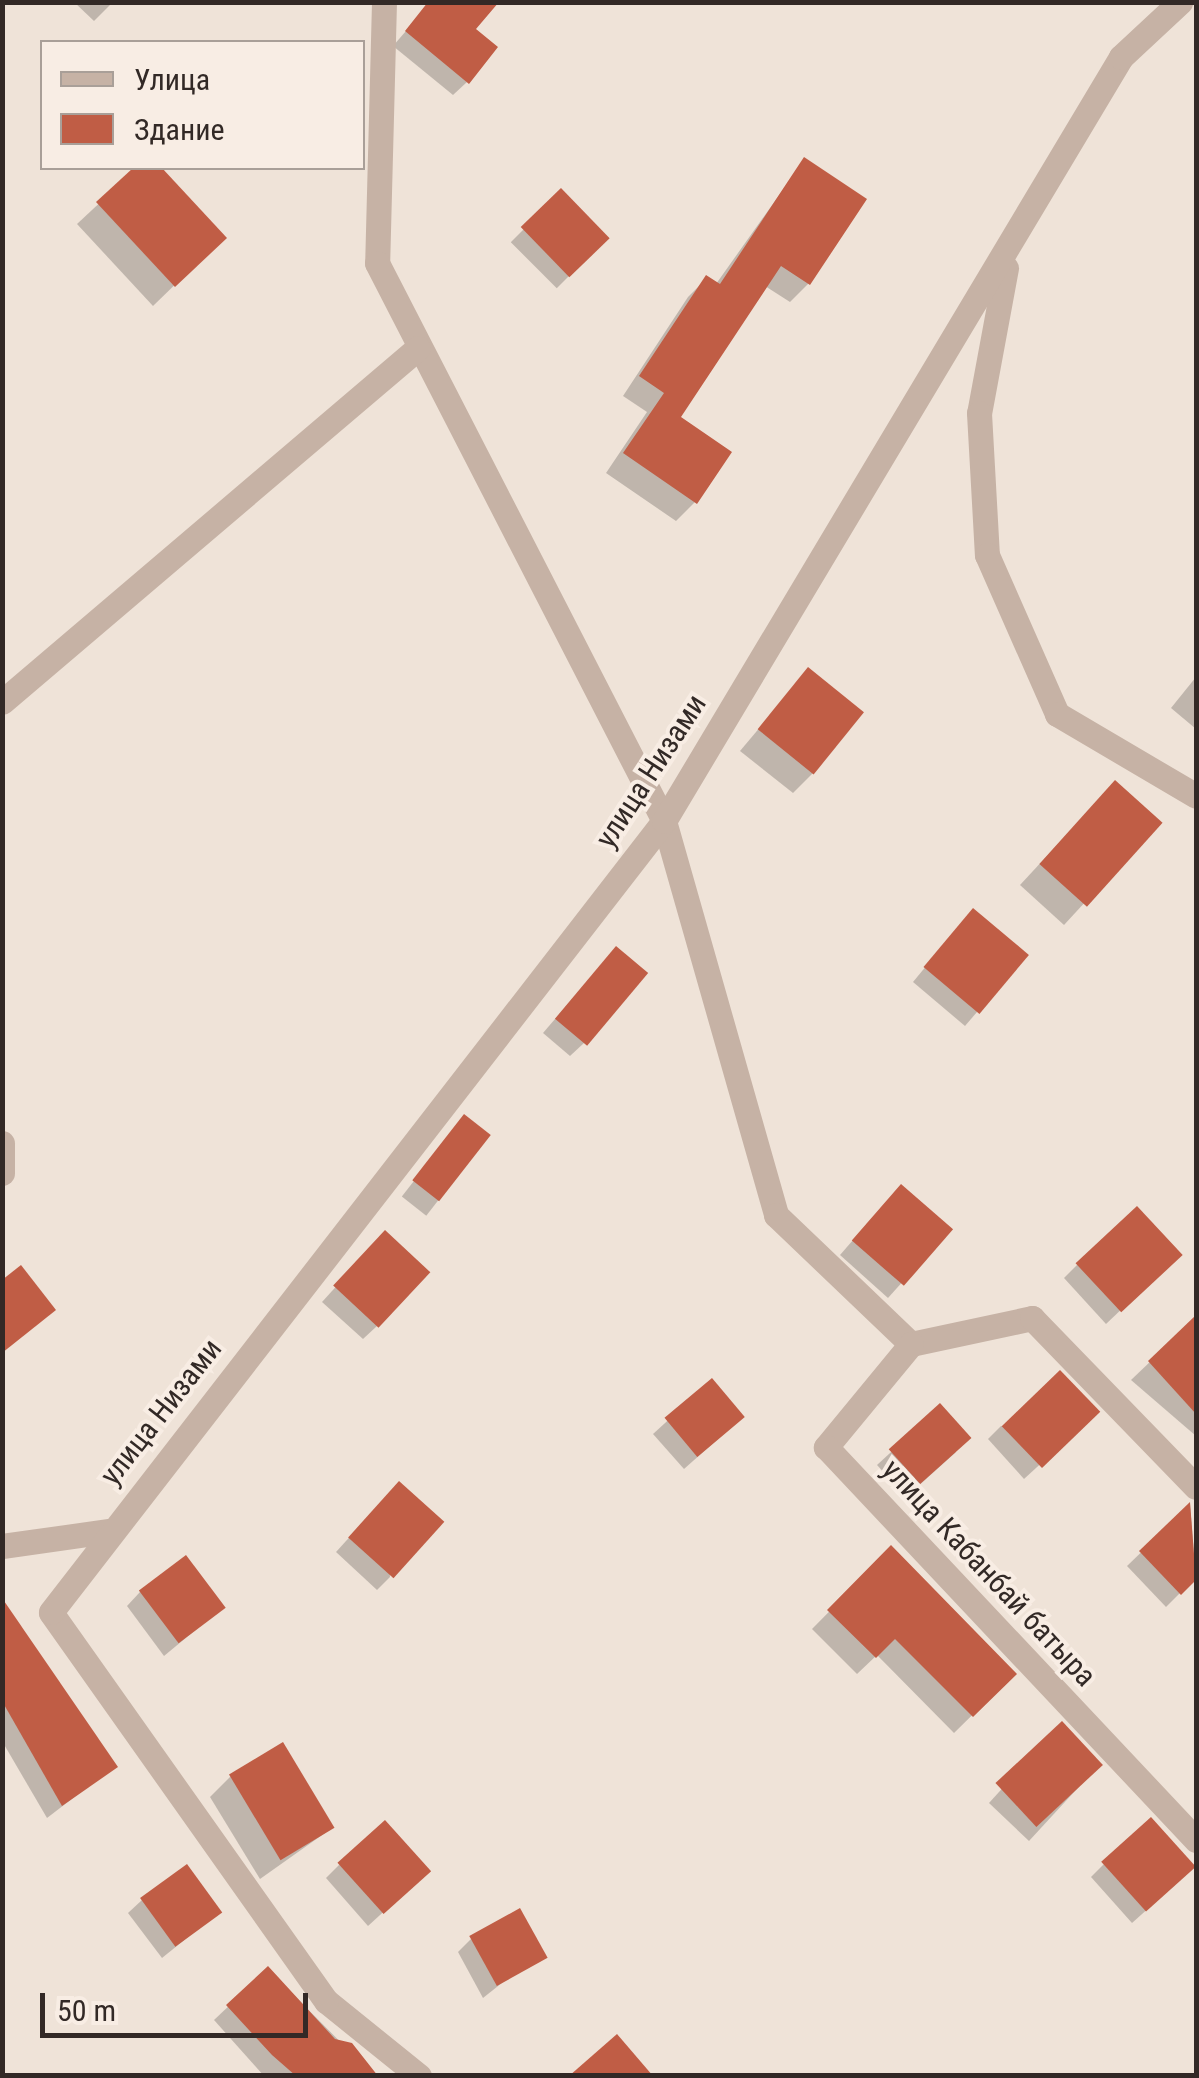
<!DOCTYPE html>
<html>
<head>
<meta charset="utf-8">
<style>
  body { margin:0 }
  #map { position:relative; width:1199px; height:2078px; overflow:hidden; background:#efe3d8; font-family:"Roboto Condensed",sans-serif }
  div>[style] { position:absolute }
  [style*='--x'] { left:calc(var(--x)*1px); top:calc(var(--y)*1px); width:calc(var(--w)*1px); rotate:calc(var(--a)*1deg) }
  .shadow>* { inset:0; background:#0003; transform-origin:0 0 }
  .building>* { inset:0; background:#c05d45; transform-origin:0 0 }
  .minor>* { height:25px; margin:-12.5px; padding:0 12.5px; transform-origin:12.5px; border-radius:12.5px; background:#c6b2a5 }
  span { translate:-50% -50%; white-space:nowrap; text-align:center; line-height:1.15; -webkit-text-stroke:8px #f8ede4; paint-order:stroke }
  .street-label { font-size:30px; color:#322926 }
  .frame { position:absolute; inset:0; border:5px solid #322926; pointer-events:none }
  .legend { position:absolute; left:40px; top:40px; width:325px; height:130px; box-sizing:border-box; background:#f8ede4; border:2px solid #a99f98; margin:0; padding:12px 18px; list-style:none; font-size:30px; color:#322926 }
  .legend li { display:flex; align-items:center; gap:20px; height:50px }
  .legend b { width:50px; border:2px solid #a99f98 }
  .scale { position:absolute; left:40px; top:1993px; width:268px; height:45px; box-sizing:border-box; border:5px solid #322926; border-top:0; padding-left:12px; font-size:30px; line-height:35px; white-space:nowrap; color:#322926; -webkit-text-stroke:8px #f8ede4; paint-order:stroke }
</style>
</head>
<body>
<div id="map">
  <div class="shadow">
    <i style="clip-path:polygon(74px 2px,113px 2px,94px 21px)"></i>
    <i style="clip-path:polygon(431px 2px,467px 82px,453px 95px,393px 46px)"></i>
    <i style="clip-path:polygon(804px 160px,808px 284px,790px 302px,765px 286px,678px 418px,695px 502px,676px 521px,606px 473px,647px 412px,623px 396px,688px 297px,707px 278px,716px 284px)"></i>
    <i style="clip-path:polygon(137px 168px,158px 168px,223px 238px,153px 306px,77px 224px)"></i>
    <i style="left:561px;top:192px;width:65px;height:71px;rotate:45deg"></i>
    <i style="clip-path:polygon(808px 670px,813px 773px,793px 793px,740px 751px)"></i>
    <i style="clip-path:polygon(1196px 677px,1196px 729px,1171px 708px)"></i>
    <i style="clip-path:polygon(1095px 804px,1158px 823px,1064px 925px,1020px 885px)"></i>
    <i style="clip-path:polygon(960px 925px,1026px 955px,965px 1026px,913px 982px)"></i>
    <i style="clip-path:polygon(603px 963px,584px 1043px,570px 1056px,543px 1033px)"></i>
    <i style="left:464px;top:1117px;width:31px;height:101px;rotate:38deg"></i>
    <i style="clip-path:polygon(887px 1201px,949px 1230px,888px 1298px,840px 1255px)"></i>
    <i style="clip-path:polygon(372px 1247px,377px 1326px,363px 1339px,322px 1302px)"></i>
    <i style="clip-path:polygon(1077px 1265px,1165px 1268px,1106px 1324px,1064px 1278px)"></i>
    <i style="clip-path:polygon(1196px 1318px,1196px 1436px,1131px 1380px)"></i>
    <i style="clip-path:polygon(711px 1381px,728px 1430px,684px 1469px,653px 1434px)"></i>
    <i style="clip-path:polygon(940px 1407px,956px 1452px,906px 1497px,877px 1465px)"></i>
    <i style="clip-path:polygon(1083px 1425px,1024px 1479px,988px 1439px,1001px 1426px)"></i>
    <i style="clip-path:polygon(385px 1498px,390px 1577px,377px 1590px,336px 1552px)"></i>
    <i style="clip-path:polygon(1190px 1505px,1196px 1577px,1166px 1607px,1127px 1566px)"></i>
    <i style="clip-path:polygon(891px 1549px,1014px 1674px,954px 1733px,877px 1655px,857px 1674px,812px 1629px)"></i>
    <i style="clip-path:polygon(140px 1592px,222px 1608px,164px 1656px,127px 1606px)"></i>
    <i style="clip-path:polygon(2px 1626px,115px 1766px,47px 1818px,2px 1741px)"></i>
    <i style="clip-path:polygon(1048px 1738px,1099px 1765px,1029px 1841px,989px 1803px)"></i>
    <i style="clip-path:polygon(231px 1776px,332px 1828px,260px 1879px,210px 1797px)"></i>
    <i style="clip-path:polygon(1104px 1864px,1179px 1881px,1132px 1923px,1091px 1877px)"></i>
    <i style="clip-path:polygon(339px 1865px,414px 1884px,368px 1926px,326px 1878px)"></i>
    <i style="clip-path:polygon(142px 1900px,219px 1912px,162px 1958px,128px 1913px)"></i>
    <i style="clip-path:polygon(471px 1939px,527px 1963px,483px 1998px,458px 1952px)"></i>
    <i style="clip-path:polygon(268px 1969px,374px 2076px,264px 2076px,214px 2020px)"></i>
  </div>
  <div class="building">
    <i style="clip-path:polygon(428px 2px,499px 2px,476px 29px,498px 47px,469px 84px,405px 31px)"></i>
    <i style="clip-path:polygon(804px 157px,867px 199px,810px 285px,781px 266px,681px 417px,732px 452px,697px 504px,623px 453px,664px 393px,639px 376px,706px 275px,720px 284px)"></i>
    <i style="clip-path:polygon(133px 168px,162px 168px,227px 238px,175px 287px,96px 202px)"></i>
    <i style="left:561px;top:188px;width:70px;height:56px;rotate:46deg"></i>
    <i style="left:808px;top:667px;width:72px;height:80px;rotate:39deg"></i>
    <i style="left:1115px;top:780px;width:64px;height:113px;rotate:42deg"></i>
    <i style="left:973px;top:908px;width:73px;height:77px;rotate:40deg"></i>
    <i style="left:616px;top:946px;width:42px;height:95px;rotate:40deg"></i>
    <i style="left:464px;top:1114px;width:34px;height:84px;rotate:38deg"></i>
    <i style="left:901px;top:1184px;width:69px;height:75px;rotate:41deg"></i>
    <i style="left:1137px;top:1206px;width:67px;height:84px;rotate:47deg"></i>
    <i style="left:385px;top:1230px;width:62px;height:76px;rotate:43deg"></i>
    <i style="clip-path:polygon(21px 1265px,56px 1310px,2px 1353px,2px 1280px)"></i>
    <i style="clip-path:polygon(1196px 1315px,1196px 1414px,1148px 1361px)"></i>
    <i style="left:1060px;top:1370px;width:58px;height:81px;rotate:46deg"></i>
    <i style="left:712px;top:1378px;width:51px;height:62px;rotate:50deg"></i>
    <i style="left:940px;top:1403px;width:47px;height:69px;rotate:48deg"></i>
    <i style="left:399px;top:1481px;width:61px;height:76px;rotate:42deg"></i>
    <i style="clip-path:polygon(1190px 1502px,1196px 1580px,1181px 1595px,1139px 1551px)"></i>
    <i style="clip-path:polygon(891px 1545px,1017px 1674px,973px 1717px,895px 1639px,876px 1658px,827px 1610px)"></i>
    <i style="left:186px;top:1555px;width:66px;height:59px;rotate:53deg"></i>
    <i style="clip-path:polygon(2px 1598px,118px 1767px,62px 1806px,2px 1701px)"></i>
    <i style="left:1062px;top:1721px;width:60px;height:91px;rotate:47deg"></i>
    <i style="left:283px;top:1742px;width:100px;height:63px;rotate:59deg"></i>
    <i style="left:1151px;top:1817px;width:67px;height:67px;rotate:48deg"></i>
    <i style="left:385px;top:1820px;width:69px;height:64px;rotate:48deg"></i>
    <i style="left:187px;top:1864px;width:60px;height:58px;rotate:54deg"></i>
    <i style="left:520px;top:1908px;width:57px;height:58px;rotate:61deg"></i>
    <i style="clip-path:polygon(268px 1966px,335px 2039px,352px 2043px,378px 2076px,296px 2076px,272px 2055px,226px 2005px)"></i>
    <i style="clip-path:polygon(617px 2034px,653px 2076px,569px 2076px)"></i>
  </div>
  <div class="minor">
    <i style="--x:384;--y:2;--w:261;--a:91.5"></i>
    <i style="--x:377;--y:263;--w:627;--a:62.78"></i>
    <i style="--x:664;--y:821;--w:410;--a:74.1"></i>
    <i style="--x:776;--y:1215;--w:187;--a:43.7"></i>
    <i style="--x:911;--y:1344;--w:124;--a:-12.1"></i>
    <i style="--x:1032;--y:1318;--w:235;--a:45.9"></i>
    <i style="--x:1006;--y:268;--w:147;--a:100.5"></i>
    <i style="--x:979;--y:413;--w:142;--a:86.8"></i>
    <i style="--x:987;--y:555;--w:174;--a:66.2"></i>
    <i style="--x:1057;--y:714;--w:161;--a:30.5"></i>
    <i style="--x:2;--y:702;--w:546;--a:-40.4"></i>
    <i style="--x:2;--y:1143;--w:30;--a:90"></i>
    <i style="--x:911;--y:1344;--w:134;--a:129.5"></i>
    <i style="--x:826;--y:1447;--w:540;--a:46.73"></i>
    <i style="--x:2;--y:1546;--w:108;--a:-8"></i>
    <i style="--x:419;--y:2076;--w:119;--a:-141.1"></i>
    <i style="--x:326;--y:2001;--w:476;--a:-125.3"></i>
    <i style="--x:51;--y:1612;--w:1001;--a:-52.23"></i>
    <i style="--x:664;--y:821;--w:890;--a:-59.11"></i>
    <i style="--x:1121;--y:57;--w:81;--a:-43"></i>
  </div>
  <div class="street-label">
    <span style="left:651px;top:771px;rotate:-57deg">улица Низами</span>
    <span style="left:161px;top:1412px;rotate:-52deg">улица Низами</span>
    <span style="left:989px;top:1573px;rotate:47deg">улица Кабанбай батыра</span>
  </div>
  <div class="frame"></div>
  <ul class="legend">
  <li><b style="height:12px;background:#c6b2a5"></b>Улица</li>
  <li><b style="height:28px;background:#c05d45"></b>Здание</li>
  </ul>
  <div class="scale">50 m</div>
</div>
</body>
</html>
